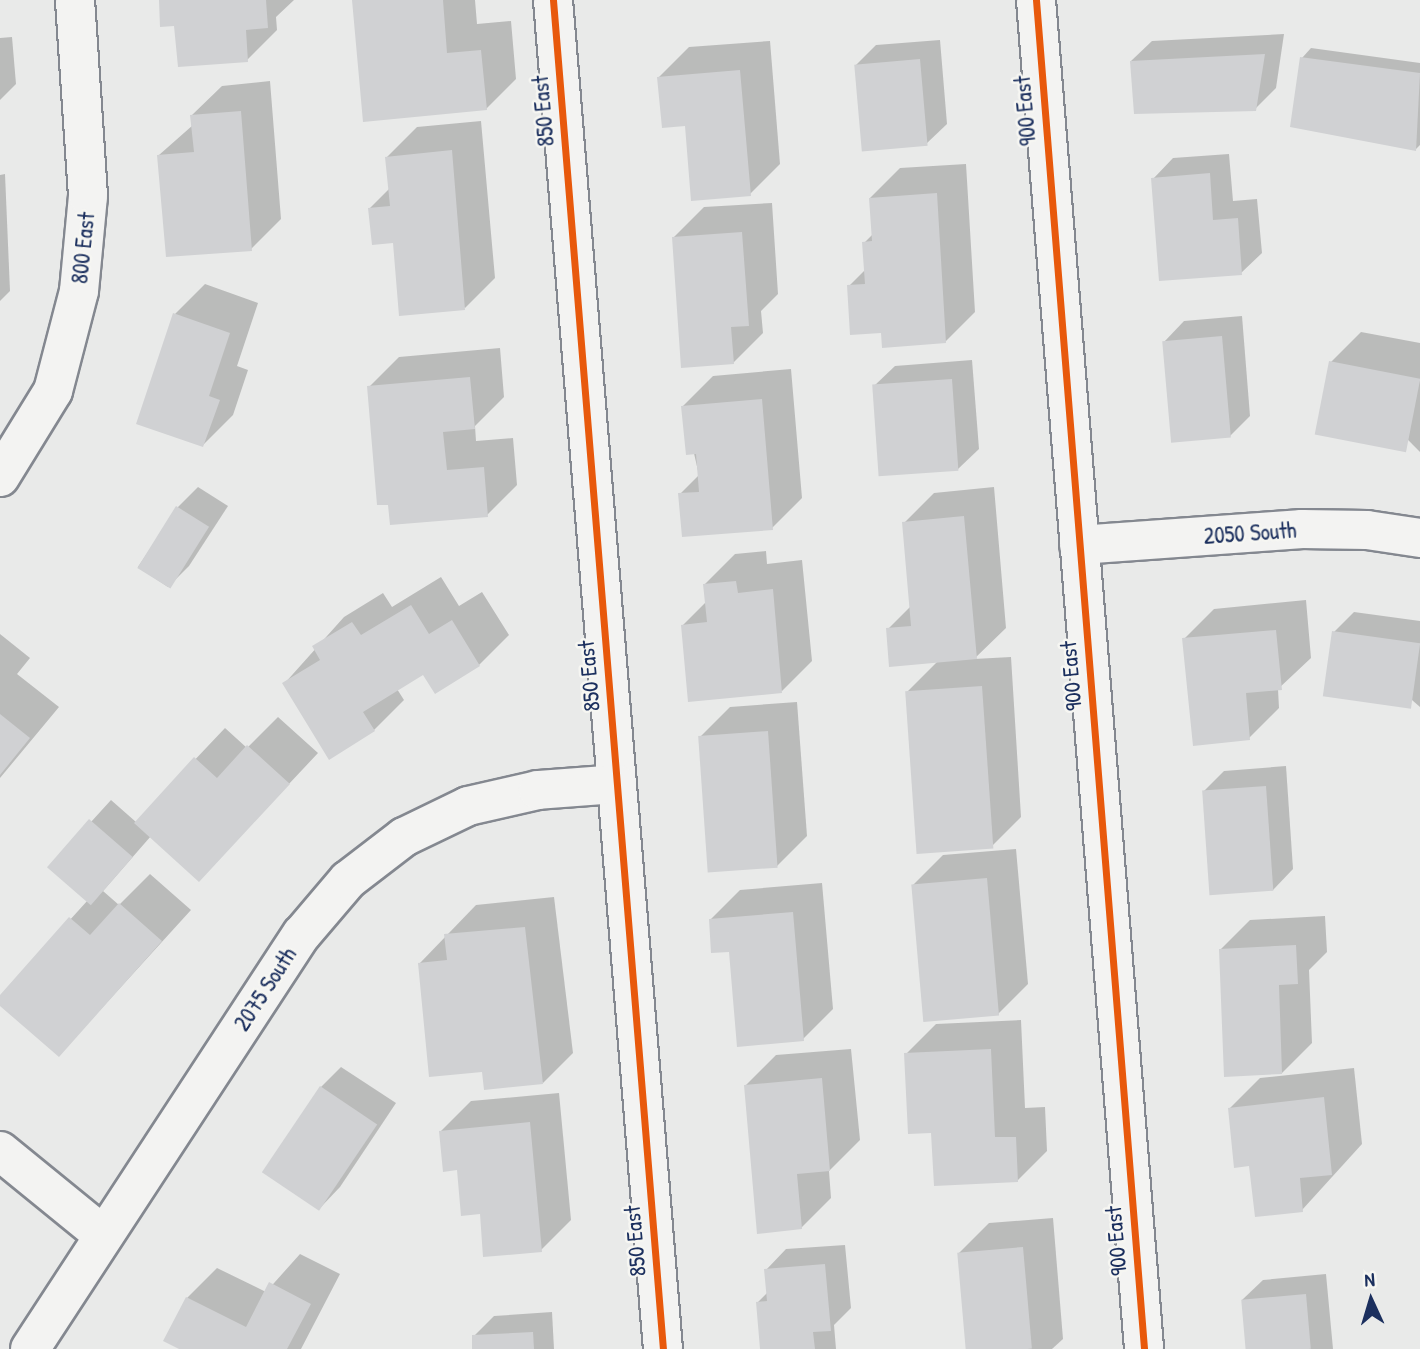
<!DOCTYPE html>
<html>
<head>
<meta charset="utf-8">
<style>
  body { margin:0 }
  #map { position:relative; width:1420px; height:1349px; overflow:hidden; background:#e9eae9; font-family:"Patrick Hand",sans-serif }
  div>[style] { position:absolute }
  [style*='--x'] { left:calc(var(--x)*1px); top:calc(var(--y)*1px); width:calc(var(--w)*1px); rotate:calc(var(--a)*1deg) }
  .shadow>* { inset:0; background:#0003 }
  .building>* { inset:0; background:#d0d1d3; transform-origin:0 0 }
  .roads { filter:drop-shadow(2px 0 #848890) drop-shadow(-2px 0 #848890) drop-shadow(0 2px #848890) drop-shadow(0 -2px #848890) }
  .minor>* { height:38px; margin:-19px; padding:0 19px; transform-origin:19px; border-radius:19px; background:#f3f3f2 }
  .cycleway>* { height:7px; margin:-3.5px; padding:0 3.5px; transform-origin:3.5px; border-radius:3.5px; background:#e8590c }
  span { translate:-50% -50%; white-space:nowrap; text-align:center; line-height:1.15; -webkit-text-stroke:5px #f6f6f2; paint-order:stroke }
  .street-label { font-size:23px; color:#1b2f5e }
  .north { position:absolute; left:1336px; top:1265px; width:70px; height:70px; -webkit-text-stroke:5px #f6f6f2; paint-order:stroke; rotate:356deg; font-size:19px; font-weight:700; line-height:28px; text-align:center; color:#1b2f5e }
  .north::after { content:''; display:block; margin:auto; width:24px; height:32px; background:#1b2f5e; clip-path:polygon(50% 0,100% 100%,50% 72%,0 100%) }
</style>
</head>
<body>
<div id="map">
  <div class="shadow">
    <i style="clip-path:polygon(160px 0,294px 0,276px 17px,277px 30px,247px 60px)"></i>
    <i style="clip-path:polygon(354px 0,475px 0,477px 24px,511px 21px,516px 79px,486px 109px)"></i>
    <i style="clip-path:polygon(1284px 34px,1276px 88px,1255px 109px,1131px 61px,1152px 41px)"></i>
    <i style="clip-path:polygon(12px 37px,16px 84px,0 100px,0 38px)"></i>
    <i style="clip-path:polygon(940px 40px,947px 124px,926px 144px,856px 65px,876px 45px)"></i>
    <i style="clip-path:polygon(770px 41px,780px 164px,750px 194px,687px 124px,659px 77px,689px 47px)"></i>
    <i style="clip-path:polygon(1311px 48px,1420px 63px,1420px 145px,1416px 149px,1302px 58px)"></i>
    <i style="clip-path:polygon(270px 81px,281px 219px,251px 249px,159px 155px,193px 125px,192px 115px,222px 86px)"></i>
    <i style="clip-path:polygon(481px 121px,495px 278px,465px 308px,394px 241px,370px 208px,390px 188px,387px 157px,417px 127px)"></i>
    <i style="clip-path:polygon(1229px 154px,1233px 201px,1257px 199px,1262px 253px,1241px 273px,1153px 179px,1173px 158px)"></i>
    <i style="clip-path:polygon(966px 164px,975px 312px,945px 342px,882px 331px,849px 286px,866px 269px,864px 243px,873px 234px,870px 198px,900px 168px)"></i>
    <i style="clip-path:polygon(5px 174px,10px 291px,0 301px,0 175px)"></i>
    <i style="clip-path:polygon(772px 203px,778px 294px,761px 311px,763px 333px,733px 363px,674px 237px,704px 207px)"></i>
    <i style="clip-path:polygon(205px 284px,258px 303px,237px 366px,248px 370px,233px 415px,203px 445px,175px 314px)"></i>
    <i style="clip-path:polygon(1242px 316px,1250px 416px,1230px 436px,1164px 342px,1184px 321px)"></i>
    <i style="clip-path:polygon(1361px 332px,1420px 343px,1420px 452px,1331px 362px)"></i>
    <i style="clip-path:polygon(500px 348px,504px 397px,475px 426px,476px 441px,513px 438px,517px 485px,487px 515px,369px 387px,399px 357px)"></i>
    <i style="clip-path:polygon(972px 360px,979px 449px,958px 469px,874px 386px,895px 366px)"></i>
    <i style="clip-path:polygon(791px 369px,802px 498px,772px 528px,680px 494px,699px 475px,683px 406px,713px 376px)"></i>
    <i style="clip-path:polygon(198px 487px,228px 506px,189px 566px,168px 587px,138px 567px,178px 507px)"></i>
    <i style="clip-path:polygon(994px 487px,1006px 628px,974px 659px,1011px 657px,1021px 817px,991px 847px,907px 692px,938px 661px,888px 629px,911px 606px,904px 523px,934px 493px)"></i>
    <i style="clip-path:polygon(766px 551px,767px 564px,802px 560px,812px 661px,782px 691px,683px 625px,707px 601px,705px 584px,735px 554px)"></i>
    <i style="clip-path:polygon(441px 577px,459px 606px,482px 592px,509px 635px,479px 665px,435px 691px,424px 672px,397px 689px,404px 700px,374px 730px,284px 684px,344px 617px,383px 593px,392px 607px)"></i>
    <i style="clip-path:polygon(1306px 600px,1311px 658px,1278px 689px,1279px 708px,1249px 738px,1184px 639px,1214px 609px)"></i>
    <i style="clip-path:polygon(1354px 612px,1420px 621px,1420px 707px,1334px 632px)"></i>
    <i style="clip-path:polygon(0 634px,30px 658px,17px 674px,59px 707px,0 778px)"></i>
    <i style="clip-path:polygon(797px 702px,807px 836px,777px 866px,700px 737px,730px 707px)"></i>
    <i style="clip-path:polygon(278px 717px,318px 753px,199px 880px,151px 836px,103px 891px,119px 905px,150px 874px,191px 910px,59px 1055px,0 1004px,0 997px,88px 900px,50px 867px,111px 800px,136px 822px,225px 728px,247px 748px)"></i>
    <i style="clip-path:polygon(1286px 766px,1293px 869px,1273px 890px,1204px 791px,1224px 771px)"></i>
    <i style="clip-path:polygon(1016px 849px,1028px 984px,998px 1014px,913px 885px,943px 855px)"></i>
    <i style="clip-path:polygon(822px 883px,833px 1009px,803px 1039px,710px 920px,740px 890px)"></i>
    <i style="clip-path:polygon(554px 897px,573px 1053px,543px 1083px,420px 963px,476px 905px)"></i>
    <i style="clip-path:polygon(1325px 916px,1327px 952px,1309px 970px,1312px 1043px,1282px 1073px,1220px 950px,1250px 920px)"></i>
    <i style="clip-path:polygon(1021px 1020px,1025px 1108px,1045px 1107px,1047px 1151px,1017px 1181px,933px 1131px,906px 1054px,936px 1024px)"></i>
    <i style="clip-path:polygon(851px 1049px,860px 1140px,829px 1171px,831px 1198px,801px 1228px,746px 1085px,776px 1055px)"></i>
    <i style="clip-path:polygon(341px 1067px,396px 1103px,340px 1187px,320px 1208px,321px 1087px)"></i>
    <i style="clip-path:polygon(1354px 1068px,1362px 1144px,1302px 1210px,1250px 1164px,1230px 1108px,1260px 1078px)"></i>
    <i style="clip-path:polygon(559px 1093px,571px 1220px,541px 1250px,482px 1213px,441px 1131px,471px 1101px)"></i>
    <i style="clip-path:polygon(1053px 1218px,1063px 1339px,1052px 1349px,967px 1349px,959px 1253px,989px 1223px)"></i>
    <i style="clip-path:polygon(845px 1245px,851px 1308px,834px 1325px,836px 1349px,762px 1349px,758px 1302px,768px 1292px,766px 1270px,786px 1249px)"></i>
    <i style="clip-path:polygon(300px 1254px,340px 1274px,301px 1349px,183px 1349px,187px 1298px,217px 1268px,266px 1292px)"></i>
    <i style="clip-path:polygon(1326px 1274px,1333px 1349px,1247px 1349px,1242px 1300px,1263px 1280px)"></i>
    <i style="clip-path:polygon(552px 1312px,554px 1349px,474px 1349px,474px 1336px,494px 1316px)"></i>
  </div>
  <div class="building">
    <i style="clip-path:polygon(159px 0,266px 0,268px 28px,246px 30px,248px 62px,178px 67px,174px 26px,160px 27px)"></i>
    <i style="clip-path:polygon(352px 0,443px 0,447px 53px,481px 50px,487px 110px,363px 122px)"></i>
    <i style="clip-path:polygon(1265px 54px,1256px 111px,1134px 114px,1130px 61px)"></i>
    <i style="clip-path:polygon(1300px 57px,1420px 73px,1416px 151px,1290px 127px)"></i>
    <i style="left:920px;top:59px;width:87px;height:66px;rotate:85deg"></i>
    <i style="clip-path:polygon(740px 70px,751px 196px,691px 201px,685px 126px,662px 128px,657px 77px)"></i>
    <i style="clip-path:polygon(241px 111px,252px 251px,166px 257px,157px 155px,194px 152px,190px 115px)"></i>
    <i style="clip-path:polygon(452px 150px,465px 310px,399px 316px,393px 243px,372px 245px,368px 208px,390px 206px,385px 157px)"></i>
    <i style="clip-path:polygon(1210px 173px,1213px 220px,1238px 218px,1242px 275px,1159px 281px,1151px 178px)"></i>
    <i style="clip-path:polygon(937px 193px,946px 343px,882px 348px,881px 333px,850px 335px,847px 285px,865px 284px,862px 242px,872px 241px,869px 198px)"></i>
    <i style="clip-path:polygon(742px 232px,749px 326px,731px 327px,734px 364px,681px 368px,672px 237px)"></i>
    <i style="clip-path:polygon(173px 313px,230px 333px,209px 396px,220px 400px,203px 447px,136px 424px)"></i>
    <i style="left:1222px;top:336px;width:102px;height:60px;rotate:85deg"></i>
    <i style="left:1329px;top:361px;width:93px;height:75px;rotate:11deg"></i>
    <i style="clip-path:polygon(470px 377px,475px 429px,443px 432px,447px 470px,484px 467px,488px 517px,390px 525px,388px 505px,377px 505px,367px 386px)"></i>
    <i style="left:952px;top:379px;width:92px;height:80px;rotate:86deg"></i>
    <i style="clip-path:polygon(762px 399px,773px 530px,682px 537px,678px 493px,699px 492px,696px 454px,686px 455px,681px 406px)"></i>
    <i style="left:176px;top:506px;width:39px;height:73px;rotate:32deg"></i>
    <i style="clip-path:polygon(964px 516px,977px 659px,889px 667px,886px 628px,911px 626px,902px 522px)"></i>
    <i style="clip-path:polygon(736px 581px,738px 593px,773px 589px,782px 693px,688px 702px,681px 625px,707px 622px,703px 584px)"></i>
    <i style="clip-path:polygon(411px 605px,429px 634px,452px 620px,480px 666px,435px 694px,423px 675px,363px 712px,375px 731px,329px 760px,282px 683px,320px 660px,312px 646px,352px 622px,361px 635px)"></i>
    <i style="clip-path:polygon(1276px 630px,1282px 690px,1246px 693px,1250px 740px,1193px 746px,1182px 638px)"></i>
    <i style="left:1332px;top:631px;width:89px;height:66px;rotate:8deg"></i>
    <i style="left:982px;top:686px;width:163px;height:77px;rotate:86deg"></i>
    <i style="clip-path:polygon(0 714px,30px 738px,0 775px)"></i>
    <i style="left:768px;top:731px;width:137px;height:70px;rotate:86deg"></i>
    <i style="clip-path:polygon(247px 745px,290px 784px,199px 882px,134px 823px,194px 757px,217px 778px)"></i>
    <i style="left:1266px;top:786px;width:105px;height:64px;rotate:86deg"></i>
    <i style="left:89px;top:819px;width:58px;height:64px;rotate:41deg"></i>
    <i style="left:987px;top:878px;width:138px;height:76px;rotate:85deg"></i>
    <i style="clip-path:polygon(119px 903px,162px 941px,59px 1057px,0 1006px,0 995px,69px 917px,90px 935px)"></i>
    <i style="clip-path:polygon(793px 912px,804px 1041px,737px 1047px,729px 952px,711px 953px,709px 919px)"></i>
    <i style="clip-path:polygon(525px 927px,543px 1084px,484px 1090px,482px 1072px,429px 1077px,418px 963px,447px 960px,444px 934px)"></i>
    <i style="clip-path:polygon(1296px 945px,1298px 984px,1279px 985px,1282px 1074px,1224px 1077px,1219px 949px)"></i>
    <i style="clip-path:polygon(991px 1049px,995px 1137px,1016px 1137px,1018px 1182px,934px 1186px,931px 1133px,908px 1134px,904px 1053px)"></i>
    <i style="clip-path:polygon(822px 1078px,830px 1171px,797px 1174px,802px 1229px,757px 1234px,744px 1085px)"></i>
    <i style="left:320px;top:1086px;width:69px;height:104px;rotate:34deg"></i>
    <i style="clip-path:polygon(1324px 1097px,1332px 1175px,1300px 1178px,1303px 1212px,1255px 1217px,1249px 1166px,1234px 1168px,1228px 1108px)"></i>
    <i style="clip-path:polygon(530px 1122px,542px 1252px,483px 1257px,480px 1214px,461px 1216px,457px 1170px,443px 1172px,439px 1131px)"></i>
    <i style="left:1023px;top:1247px;width:102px;height:66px;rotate:85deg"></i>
    <i style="clip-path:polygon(825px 1264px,831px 1331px,813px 1332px,815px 1349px,760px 1349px,756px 1302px,767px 1301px,764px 1269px)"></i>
    <i style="clip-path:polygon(269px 1282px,311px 1304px,287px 1349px,179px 1349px,163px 1341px,186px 1297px,246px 1327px)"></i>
    <i style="left:1306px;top:1294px;width:55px;height:65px;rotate:85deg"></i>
    <i style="clip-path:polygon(533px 1332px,534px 1349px,472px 1349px,472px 1335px)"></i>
  </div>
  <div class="roads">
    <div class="minor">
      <i style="--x:553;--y:0;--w:1353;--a:85.34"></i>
      <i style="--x:1036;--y:0;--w:1353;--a:85.42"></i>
      <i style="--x:0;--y:477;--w:101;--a:-58.4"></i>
      <i style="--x:53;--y:391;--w:103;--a:-75.4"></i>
      <i style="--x:79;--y:291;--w:95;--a:-84.6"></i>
      <i style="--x:88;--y:196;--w:196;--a:-93.8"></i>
      <i style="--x:1079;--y:545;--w:224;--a:-4.1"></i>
      <i style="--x:1302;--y:529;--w:65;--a:0.9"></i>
      <i style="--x:1367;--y:530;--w:54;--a:8.6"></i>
      <i style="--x:0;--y:1151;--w:133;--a:39.2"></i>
      <i style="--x:30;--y:1349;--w:496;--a:-56.8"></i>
      <i style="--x:302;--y:934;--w:71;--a:-49.6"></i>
      <i style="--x:348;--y:880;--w:71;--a:-37.5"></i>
      <i style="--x:404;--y:837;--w:71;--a:-25.8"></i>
      <i style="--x:468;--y:806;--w:72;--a:-12.9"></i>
      <i style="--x:538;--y:790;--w:79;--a:-4.3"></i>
    </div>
  </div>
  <div class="cycleway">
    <i style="--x:553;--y:0;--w:1353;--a:85.34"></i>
    <i style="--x:1036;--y:0;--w:1353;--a:85.42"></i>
  </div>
  <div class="street-label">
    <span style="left:543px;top:111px;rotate:-95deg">850 East</span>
    <span style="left:1025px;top:111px;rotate:-95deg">900 East</span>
    <span style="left:83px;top:248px;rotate:-84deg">800 East</span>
    <span style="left:1250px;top:533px;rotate:-4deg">2050 South</span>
    <span style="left:589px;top:676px;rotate:-95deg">850 East</span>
    <span style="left:1071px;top:676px;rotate:-95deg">900 East</span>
    <span style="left:265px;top:989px;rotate:-57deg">2075 South</span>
    <span style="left:635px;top:1241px;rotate:-95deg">850 East</span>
    <span style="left:1116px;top:1241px;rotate:-95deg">900 East</span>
  </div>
  <div class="north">N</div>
</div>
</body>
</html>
